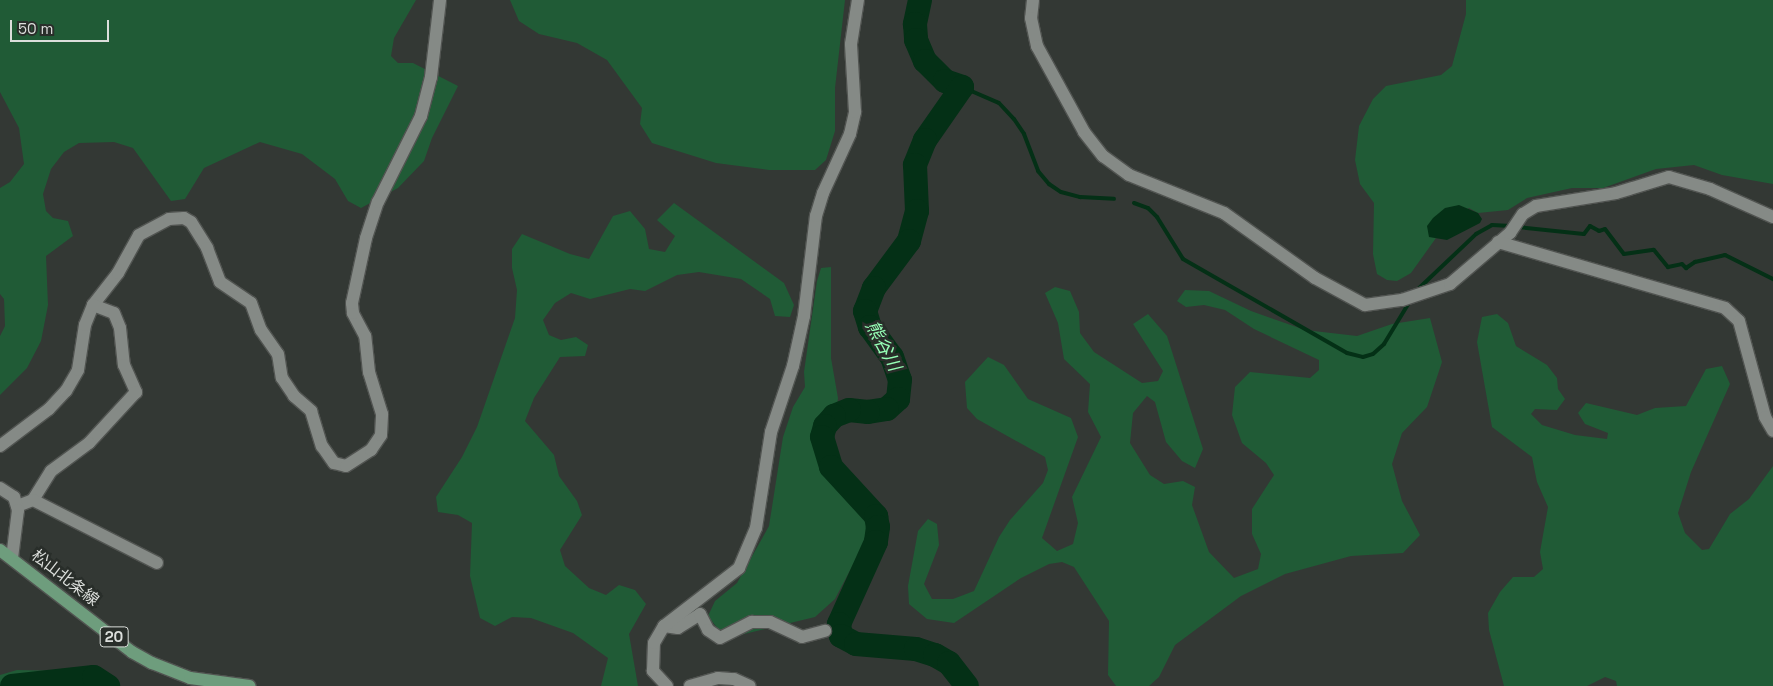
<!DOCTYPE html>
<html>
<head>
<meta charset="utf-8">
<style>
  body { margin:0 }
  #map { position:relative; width:1773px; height:686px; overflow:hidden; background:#333834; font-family:"Space Grotesk","Noto Sans JP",sans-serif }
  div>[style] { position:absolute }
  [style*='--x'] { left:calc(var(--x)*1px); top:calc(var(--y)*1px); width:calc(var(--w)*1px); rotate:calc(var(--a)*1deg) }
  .green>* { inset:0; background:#205b36 }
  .water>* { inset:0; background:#043016 }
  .stream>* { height:4px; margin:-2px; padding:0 2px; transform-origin:2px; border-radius:2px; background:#043016 }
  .river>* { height:24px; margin:-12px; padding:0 12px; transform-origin:12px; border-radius:12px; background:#043016 }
  .roads { filter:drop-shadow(1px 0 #515451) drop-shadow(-1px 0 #515451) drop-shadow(0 1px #515451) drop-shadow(0 -1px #515451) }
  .minor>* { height:12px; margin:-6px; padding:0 6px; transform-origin:6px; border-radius:6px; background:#858a86 }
  .major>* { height:12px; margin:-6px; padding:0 6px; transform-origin:6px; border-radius:6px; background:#6e9d7d }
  span { translate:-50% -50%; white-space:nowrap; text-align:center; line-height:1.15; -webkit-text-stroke:5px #292e2a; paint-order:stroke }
  .shield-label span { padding:1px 4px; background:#292e2a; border:1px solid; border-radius:4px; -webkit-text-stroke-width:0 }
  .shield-label { font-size:15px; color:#dbdedb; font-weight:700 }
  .street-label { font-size:16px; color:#dbdedb }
  .water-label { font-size:18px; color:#96ffb6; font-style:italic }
  .scale { position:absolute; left:10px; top:20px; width:99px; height:22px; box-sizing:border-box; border:2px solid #dbdedb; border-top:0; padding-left:6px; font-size:15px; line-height:18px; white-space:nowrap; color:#dbdedb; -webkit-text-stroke:4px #292e2a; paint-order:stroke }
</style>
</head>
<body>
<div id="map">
  <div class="green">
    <i style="clip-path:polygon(0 0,416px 0,394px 38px,391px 56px,398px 63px,413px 63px,458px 86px,432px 138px,424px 161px,398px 188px,361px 208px,348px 201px,335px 179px,302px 154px,260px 142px,204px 168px,185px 199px,171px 201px,133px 148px,114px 142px,79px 143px,64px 152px,51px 169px,43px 194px,46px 211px,53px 218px,68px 221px,73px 236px,46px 256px,48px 305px,41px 341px,27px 368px,0 395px,0 336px,5px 326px,4px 299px,0 294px,0 188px,10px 182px,24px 164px,19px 128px,0 92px)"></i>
    <i style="clip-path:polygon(510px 0,845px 0,835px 88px,835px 131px,826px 160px,815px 170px,769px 170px,716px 163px,652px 143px,640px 124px,642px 108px,607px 60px,577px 43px,539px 34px,519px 21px)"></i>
    <i style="clip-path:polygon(1466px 0,1773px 0,1773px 184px,1722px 175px,1694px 165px,1656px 169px,1603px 188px,1572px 188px,1527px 198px,1508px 210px,1478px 213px,1469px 208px,1429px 236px,1436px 238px,1411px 273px,1397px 281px,1387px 280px,1377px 274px,1373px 254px,1374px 203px,1360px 184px,1355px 160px,1359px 126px,1373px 99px,1386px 86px,1441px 75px,1452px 66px,1466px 14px)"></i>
    <i style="clip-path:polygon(674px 203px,784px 283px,794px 305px,790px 317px,775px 316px,770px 299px,741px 279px,699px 272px,677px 275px,645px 291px,630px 289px,590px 299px,571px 293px,555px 303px,543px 320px,549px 335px,561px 340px,576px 337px,588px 345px,585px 356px,560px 357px,534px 398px,525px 421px,554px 455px,559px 476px,577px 501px,582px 515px,560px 550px,565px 566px,589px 588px,606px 595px,619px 585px,635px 590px,646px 604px,629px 634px,638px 686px,601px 686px,608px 658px,573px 633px,531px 618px,512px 617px,495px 626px,480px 618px,470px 576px,472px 523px,458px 515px,438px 512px,436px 497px,462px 457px,477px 427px,515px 318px,517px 290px,512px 268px,512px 249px,522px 234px,570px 254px,589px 259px,613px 216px,630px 211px,645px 229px,649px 249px,665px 252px,675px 236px,657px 220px)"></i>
    <i style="clip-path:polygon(831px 267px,831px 358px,838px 398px,832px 451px,846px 483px,868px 515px,868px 536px,835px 599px,815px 617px,740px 635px,722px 634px,708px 616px,715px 601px,737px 583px,769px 526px,783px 437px,793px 407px,805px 387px,804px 372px,817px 281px,821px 268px)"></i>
    <i style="clip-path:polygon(1055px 287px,1070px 291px,1079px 312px,1080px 333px,1094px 352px,1142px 383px,1158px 381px,1163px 371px,1133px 324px,1148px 314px,1167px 336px,1203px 449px,1195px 468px,1182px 461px,1166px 442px,1155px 402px,1147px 396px,1133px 413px,1130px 443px,1150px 475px,1164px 484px,1183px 481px,1195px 487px,1192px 505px,1209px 552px,1234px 578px,1258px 569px,1261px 554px,1252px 534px,1252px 509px,1274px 475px,1266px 463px,1242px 443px,1232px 415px,1235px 387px,1250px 372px,1310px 378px,1319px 370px,1319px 360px,1254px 329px,1225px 310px,1204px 305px,1186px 307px,1177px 301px,1185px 290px,1209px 291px,1251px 311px,1305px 330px,1357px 336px,1392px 324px,1430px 318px,1442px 362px,1427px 407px,1402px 433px,1392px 464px,1402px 501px,1420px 535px,1403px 553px,1351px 556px,1285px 574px,1241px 596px,1175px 645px,1159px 677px,1149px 686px,1116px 686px,1108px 675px,1109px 621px,1074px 567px,1062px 562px,1049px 564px,1021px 578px,954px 623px,927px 619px,909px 604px,908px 586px,918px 531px,928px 519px,937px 524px,939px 545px,924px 584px,932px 599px,953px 599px,974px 591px,999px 537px,1010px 520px,1043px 483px,1048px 470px,1045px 457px,977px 419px,967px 408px,965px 382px,988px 357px,1004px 365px,1028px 399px,1071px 418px,1078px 437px,1042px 538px,1057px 551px,1073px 544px,1078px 523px,1072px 497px,1101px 437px,1088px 412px,1090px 384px,1064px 359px,1058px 323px,1045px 293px)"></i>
    <i style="clip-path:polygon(1497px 314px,1508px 323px,1516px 346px,1547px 365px,1557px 378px,1558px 389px,1565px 399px,1557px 410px,1535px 409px,1531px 414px,1542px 425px,1575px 435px,1607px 439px,1608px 433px,1585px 424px,1578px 413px,1586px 403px,1637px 415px,1655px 408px,1686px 406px,1706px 369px,1722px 366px,1730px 384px,1691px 472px,1678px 513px,1685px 533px,1702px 550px,1709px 549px,1730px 514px,1749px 499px,1773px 466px,1773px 686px,1617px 686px,1616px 681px,1605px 677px,1587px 686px,1504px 686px,1489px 630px,1488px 613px,1500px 592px,1513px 577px,1534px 577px,1543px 569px,1540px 552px,1548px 507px,1537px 482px,1532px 457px,1492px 427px,1477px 342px,1482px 317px)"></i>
    <i style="clip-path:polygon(17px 670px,65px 671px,68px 686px,0 686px,0 675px)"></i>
  </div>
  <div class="water">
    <i style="clip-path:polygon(1459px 205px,1478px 213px,1482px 219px,1480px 223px,1447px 240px,1429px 237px,1427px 226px,1433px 218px,1445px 208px)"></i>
  </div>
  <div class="stream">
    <i style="--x:962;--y:87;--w:40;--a:23.4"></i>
    <i style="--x:999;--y:103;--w:22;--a:47"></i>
    <i style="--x:1014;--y:119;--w:18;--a:56"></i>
    <i style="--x:1024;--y:134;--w:40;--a:69"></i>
    <i style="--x:1038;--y:171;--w:17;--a:50"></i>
    <i style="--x:1049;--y:184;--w:14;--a:34"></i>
    <i style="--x:1061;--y:192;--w:20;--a:15"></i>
    <i style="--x:1080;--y:197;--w:34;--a:3"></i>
    <i style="--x:1134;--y:203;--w:15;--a:20"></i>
    <i style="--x:1148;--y:208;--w:13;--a:45"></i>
    <i style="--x:1157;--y:217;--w:49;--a:58.2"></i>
    <i style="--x:1183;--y:259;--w:189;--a:29.8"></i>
    <i style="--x:1347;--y:353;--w:16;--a:14"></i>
    <i style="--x:1363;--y:357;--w:10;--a:-17"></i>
    <i style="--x:1373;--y:354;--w:15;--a:-42"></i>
    <i style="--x:1384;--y:344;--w:50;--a:-58.8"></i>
    <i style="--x:1518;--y:227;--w:66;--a:6.1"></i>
    <i style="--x:1584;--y:234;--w:10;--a:-53"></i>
    <i style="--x:1590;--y:226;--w:10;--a:29"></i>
    <i style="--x:1599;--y:231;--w:6;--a:-18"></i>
    <i style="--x:1605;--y:229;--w:31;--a:53"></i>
    <i style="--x:1624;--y:254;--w:30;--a:-8"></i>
    <i style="--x:1654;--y:250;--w:22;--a:51"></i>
    <i style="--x:1668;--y:267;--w:14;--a:-12"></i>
    <i style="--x:1682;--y:264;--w:6;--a:45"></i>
    <i style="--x:1686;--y:268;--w:11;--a:-34"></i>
    <i style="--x:1695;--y:262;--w:31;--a:-13"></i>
    <i style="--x:1725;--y:255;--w:54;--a:26.6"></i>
    <i style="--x:1416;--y:291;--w:83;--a:-43.5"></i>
    <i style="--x:1476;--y:234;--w:18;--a:-29"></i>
    <i style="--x:1492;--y:225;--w:19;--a:3"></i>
  </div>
  <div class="river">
    <i style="--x:920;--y:0;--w:25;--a:102"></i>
    <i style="--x:915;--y:24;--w:16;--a:86"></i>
    <i style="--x:916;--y:40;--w:23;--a:67"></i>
    <i style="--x:925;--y:61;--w:28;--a:45"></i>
    <i style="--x:945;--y:81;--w:18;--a:19"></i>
    <i style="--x:962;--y:87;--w:65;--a:124.9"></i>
    <i style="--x:925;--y:140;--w:27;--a:112"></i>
    <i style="--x:915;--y:165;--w:46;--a:87.5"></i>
    <i style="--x:917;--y:211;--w:31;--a:105"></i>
    <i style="--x:909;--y:241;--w:59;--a:126.7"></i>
    <i style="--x:874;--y:288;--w:25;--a:111"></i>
    <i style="--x:865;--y:311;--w:17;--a:73"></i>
    <i style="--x:870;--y:327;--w:37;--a:54"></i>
    <i style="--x:892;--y:357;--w:24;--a:71"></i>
    <i style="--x:900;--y:380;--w:19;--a:96"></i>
    <i style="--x:898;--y:399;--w:15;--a:138"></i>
    <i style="--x:887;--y:409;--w:19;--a:171"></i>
    <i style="--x:868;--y:412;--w:19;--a:-174"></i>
    <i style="--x:849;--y:410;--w:16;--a:158"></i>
    <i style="--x:834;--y:416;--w:13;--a:132"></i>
    <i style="--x:825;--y:426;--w:11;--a:105"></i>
    <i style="--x:822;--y:437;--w:31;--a:73"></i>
    <i style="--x:831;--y:467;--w:67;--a:47.4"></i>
    <i style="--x:876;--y:516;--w:11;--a:80"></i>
    <i style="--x:878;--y:527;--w:15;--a:98"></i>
    <i style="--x:876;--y:542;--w:90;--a:114.3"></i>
    <i style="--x:839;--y:624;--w:12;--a:81"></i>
    <i style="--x:841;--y:636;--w:17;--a:28"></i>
    <i style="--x:856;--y:644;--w:60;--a:4.8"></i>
    <i style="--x:916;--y:649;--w:20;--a:18"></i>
    <i style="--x:935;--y:655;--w:16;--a:30"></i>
    <i style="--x:949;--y:663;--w:29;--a:52"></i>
    <i style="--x:12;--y:686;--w:82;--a:-6.3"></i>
    <i style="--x:94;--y:677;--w:17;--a:33"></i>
  </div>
  <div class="roads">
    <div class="minor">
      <i style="--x:1033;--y:0;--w:18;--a:96"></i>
      <i style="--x:1031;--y:18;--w:29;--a:78"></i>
      <i style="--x:1037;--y:46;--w:98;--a:61.3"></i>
      <i style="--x:1084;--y:132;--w:31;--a:52"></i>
      <i style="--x:1103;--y:156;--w:32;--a:36"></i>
      <i style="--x:1129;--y:175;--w:102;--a:21.8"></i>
      <i style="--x:1224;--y:213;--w:112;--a:35.5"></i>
      <i style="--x:1315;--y:278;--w:57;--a:28.4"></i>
      <i style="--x:1365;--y:305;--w:37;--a:-8"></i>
      <i style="--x:1402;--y:300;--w:51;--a:-18.4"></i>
      <i style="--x:1450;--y:284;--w:79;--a:-40.4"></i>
      <i style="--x:1510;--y:233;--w:23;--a:-56"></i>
      <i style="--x:1523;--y:214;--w:15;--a:-32"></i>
      <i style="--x:1536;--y:206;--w:81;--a:-9.2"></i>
      <i style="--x:1616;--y:193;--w:55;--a:-16.8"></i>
      <i style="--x:1669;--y:177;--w:43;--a:16.3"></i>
      <i style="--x:1710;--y:189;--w:69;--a:24"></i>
      <i style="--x:1498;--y:242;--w:236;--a:16.2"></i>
      <i style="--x:1725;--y:308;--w:19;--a:43"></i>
      <i style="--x:1739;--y:321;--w:99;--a:74.8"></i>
      <i style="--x:1765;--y:417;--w:16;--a:60"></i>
      <i style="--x:93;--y:305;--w:41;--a:-52"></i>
      <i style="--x:118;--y:273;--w:43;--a:-61.1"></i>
      <i style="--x:139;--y:235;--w:34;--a:-28"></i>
      <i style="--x:169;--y:219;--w:15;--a:-4"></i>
      <i style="--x:184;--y:218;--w:8;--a:30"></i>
      <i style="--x:191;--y:222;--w:31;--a:58"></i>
      <i style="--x:207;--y:248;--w:36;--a:69"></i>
      <i style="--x:220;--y:282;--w:37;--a:34"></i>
      <i style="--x:251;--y:303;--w:29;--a:70"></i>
      <i style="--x:261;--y:330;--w:29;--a:55"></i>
      <i style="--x:278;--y:354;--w:24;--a:81"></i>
      <i style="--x:282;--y:378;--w:22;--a:56"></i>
      <i style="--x:294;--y:396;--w:23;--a:41"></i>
      <i style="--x:311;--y:411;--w:37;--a:73"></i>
      <i style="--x:322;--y:446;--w:21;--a:55"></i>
      <i style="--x:334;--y:463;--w:12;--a:14"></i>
      <i style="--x:346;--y:466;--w:30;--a:-33"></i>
      <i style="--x:371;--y:450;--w:18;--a:-56"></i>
      <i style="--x:381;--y:435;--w:21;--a:-87"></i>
      <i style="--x:382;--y:414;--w:44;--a:-107.2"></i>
      <i style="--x:369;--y:372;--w:36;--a:-96"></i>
      <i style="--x:365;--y:336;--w:26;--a:-118"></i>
      <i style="--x:353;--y:313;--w:10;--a:-96"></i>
      <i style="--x:352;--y:303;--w:66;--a:-77.8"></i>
      <i style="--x:366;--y:238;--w:38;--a:-72"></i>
      <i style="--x:378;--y:202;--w:96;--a:-63.4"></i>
      <i style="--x:421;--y:116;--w:40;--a:-75.6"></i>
      <i style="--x:431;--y:77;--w:78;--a:-83.3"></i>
      <i style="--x:0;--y:446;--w:61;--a:-37.1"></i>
      <i style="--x:49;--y:409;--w:25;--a:-47"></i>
      <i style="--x:66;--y:391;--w:24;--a:-60"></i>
      <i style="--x:78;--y:370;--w:46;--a:-81.2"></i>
      <i style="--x:85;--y:325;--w:22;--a:-68"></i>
      <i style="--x:93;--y:305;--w:22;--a:21"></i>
      <i style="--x:114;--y:313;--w:16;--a:68"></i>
      <i style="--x:120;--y:328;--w:37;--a:84"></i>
      <i style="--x:124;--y:365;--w:30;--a:66"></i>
      <i style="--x:136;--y:392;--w:69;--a:132.7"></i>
      <i style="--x:89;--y:443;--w:47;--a:143.6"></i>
      <i style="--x:51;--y:471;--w:34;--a:122"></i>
      <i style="--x:33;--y:500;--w:17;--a:159"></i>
      <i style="--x:0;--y:488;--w:17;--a:33"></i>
      <i style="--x:14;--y:497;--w:14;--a:73"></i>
      <i style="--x:18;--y:510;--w:48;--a:97.1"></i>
      <i style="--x:33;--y:500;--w:139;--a:26.9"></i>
      <i style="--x:664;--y:626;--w:14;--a:8"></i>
      <i style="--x:678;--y:628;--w:26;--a:-32"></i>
      <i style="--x:700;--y:614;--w:18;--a:63"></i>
      <i style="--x:708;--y:630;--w:14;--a:34"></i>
      <i style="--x:720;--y:638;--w:36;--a:-27"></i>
      <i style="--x:752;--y:622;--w:18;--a:0"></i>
      <i style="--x:770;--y:622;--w:35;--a:25"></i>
      <i style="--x:802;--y:637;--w:24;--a:-15"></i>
      <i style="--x:667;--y:686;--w:21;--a:-133"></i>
      <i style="--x:653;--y:671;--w:28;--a:-88"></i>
      <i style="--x:654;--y:643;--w:20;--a:-60"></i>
      <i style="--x:664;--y:626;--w:95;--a:-37.7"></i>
      <i style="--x:739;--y:568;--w:43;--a:-67"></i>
      <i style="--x:756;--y:528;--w:97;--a:-81.1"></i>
      <i style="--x:771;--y:432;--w:70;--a:-71.6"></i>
      <i style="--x:793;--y:366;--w:51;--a:-77.6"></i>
      <i style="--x:804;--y:316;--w:101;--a:-83.2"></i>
      <i style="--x:816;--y:216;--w:24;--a:-73"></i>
      <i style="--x:823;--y:193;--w:65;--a:-65.4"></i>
      <i style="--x:850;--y:134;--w:23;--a:-77"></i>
      <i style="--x:855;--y:112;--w:68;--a:-93.4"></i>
      <i style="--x:851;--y:44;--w:45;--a:-81"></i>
      <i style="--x:690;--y:686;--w:29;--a:-16"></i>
      <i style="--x:718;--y:678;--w:16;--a:4"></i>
      <i style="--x:734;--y:679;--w:17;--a:24"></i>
    </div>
    <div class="major">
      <i style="--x:0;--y:550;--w:167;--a:37.7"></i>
      <i style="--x:132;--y:652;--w:23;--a:29"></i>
      <i style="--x:152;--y:663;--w:41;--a:21.5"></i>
      <i style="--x:190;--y:678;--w:60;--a:7.7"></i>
    </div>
  </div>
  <div class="shield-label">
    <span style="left:114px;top:637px">20</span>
  </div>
  <div class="street-label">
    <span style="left:65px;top:578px;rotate:38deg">松山北条線</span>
  </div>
  <div class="water-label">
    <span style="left:883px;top:346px;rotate:62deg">熊谷川</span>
  </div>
  <div class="scale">50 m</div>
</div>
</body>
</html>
